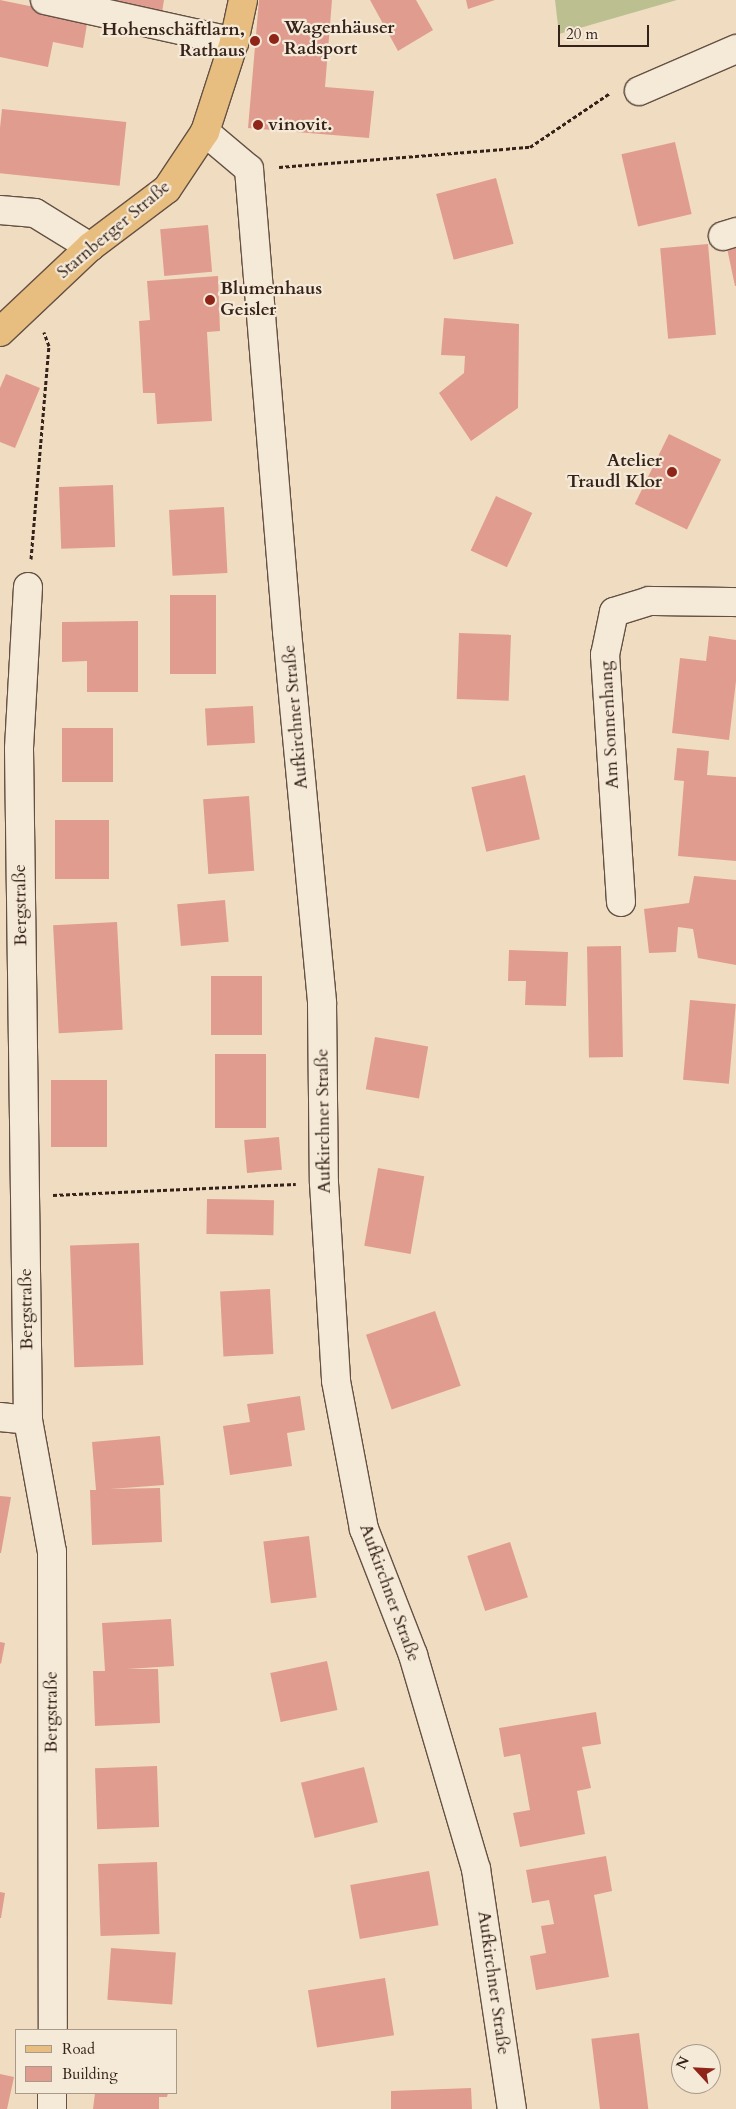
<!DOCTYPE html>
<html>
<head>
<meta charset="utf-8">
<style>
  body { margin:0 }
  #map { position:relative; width:736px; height:2109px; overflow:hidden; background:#f0ddc1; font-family:Cardo,serif }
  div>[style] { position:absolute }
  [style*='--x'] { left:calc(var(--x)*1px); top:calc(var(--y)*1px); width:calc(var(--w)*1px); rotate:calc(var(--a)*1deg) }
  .green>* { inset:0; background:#bcc091 }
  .building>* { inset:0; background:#e09c8f; transform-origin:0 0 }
  .path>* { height:3px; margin-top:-1.5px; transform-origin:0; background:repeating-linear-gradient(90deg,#35221a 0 4px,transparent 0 6.5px) }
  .roads { filter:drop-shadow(1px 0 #645144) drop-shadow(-1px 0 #645144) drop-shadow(0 1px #645144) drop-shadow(0 -1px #645144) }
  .minor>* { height:28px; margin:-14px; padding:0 14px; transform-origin:14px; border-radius:14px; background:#f5e9d7 }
  .major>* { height:28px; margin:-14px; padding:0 14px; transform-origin:14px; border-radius:14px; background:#e8be80 }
  .dots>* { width:14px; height:14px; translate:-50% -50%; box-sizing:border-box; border:2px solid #f5e9d7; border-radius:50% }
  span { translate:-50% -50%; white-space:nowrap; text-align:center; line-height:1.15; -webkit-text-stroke:4.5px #f5e9d7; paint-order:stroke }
  .poi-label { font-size:18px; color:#35221a; font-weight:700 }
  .left { translate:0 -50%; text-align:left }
  .right { translate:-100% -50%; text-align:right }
  .street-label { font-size:18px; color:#35221a }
  .legend { position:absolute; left:15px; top:2029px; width:162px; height:65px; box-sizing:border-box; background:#f5e9d7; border:1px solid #a8998b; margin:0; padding:6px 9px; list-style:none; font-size:15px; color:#35221a }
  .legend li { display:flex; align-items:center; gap:10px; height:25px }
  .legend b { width:25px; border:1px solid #a8998b }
  .north { position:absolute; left:671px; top:2044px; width:50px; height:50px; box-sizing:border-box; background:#f5e9d7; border:1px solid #a8998b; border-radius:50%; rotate:295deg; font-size:14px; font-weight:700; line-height:20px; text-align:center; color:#35221a }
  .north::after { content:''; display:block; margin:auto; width:18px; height:22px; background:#8f2418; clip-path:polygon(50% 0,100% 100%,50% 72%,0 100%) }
  .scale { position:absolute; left:558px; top:25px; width:91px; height:22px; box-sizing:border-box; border:2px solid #35221a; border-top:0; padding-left:6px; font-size:15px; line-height:18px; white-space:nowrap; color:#35221a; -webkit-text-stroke:4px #f5e9d7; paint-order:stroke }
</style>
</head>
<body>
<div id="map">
  <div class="green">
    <i style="clip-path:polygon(555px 0,677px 0,559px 34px)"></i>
  </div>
  <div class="building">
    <i style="clip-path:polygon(0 0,88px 18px,83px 48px,53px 42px,48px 67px,0 57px)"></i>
    <i style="clip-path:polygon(114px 0,164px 0,161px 18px,112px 9px)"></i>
    <i style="clip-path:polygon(259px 0,332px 0,325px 87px,374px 91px,369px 138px,248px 128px)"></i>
    <i style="clip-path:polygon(370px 0,416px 0,433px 30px,398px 51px)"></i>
    <i style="clip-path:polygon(466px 0,495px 0,468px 9px)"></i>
    <i style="left:2px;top:109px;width:125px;height:64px;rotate:6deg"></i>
    <i style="left:675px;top:142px;width:74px;height:55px;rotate:77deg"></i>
    <i style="left:496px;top:178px;width:68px;height:62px;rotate:75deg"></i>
    <i style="left:208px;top:225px;width:47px;height:48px;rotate:85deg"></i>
    <i style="left:708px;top:244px;width:91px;height:48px;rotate:85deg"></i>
    <i style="clip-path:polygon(736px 246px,736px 286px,735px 286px,727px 248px)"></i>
    <i style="clip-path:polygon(218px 276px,220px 331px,207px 332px,212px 421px,157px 424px,155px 393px,143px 393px,139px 321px,150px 320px,147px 281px)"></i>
    <i style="clip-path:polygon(444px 318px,519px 324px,518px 408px,471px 441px,439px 393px,464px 373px,465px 356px,441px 355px)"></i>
    <i style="clip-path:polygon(6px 374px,40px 388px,15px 448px,0 442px,0 388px)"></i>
    <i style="left:669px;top:434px;width:58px;height:78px;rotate:26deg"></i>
    <i style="left:113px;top:485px;width:62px;height:54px;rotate:88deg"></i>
    <i style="left:496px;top:496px;width:40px;height:60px;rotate:25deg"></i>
    <i style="left:224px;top:507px;width:66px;height:55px;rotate:87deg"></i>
    <i style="left:216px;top:595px;width:79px;height:46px;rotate:90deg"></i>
    <i style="clip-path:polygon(138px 621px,138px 692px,87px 692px,87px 661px,62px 662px,62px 622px)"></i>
    <i style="left:459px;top:633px;width:52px;height:66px;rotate:2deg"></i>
    <i style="clip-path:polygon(709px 636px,736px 640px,736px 681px,729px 740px,672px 733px,680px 658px,706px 661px)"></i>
    <i style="left:253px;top:706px;width:37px;height:48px;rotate:87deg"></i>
    <i style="left:62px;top:728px;width:51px;height:54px"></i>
    <i style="clip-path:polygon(677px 748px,709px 751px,707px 775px,736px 777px,736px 861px,678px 856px,684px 781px,674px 780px)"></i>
    <i style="left:525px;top:775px;width:66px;height:55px;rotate:77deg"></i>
    <i style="left:249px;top:796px;width:75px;height:46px;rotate:86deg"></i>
    <i style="left:109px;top:820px;width:59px;height:54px;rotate:90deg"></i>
    <i style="clip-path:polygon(694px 876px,736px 880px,736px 965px,698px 958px,693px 929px,678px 927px,676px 952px,649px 953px,644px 909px,689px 903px)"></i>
    <i style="left:225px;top:900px;width:42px;height:48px;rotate:85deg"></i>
    <i style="left:117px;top:922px;width:108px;height:64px;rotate:87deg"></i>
    <i style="left:621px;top:946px;width:111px;height:34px;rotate:89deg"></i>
    <i style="clip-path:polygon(509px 950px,568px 952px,566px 1006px,525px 1005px,526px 981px,508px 981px)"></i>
    <i style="left:211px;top:976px;width:51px;height:59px"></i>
    <i style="left:690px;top:1000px;width:46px;height:80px;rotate:5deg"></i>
    <i style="left:375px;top:1037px;width:54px;height:53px;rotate:10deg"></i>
    <i style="left:215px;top:1054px;width:51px;height:74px"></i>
    <i style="left:51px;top:1080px;width:56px;height:67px"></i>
    <i style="left:279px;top:1137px;width:33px;height:35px;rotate:85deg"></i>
    <i style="left:378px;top:1168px;width:47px;height:79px;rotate:10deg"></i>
    <i style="left:207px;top:1199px;width:67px;height:35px;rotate:1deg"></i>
    <i style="left:139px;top:1243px;width:122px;height:69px;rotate:88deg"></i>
    <i style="left:270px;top:1289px;width:65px;height:50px;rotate:87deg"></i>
    <i style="left:435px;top:1311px;width:79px;height:73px;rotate:71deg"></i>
    <i style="clip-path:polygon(300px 1396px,305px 1430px,287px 1433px,292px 1466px,230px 1475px,223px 1426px,250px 1422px,247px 1404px)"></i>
    <i style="clip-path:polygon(160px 1436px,164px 1485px,110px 1489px,160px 1488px,162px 1542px,92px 1545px,90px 1490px,96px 1490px,92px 1442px)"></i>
    <i style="clip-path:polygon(0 1496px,11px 1497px,1px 1553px,0 1553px)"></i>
    <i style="left:309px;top:1536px;width:62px;height:46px;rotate:83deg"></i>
    <i style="left:510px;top:1542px;width:58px;height:45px;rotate:72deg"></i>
    <i style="clip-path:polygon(171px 1619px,174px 1666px,127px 1669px,158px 1669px,160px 1723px,95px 1726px,93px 1671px,105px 1671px,102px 1623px)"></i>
    <i style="clip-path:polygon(0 1642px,5px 1643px,1px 1664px,0 1663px)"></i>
    <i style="left:327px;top:1661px;width:50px;height:58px;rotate:78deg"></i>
    <i style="clip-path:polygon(596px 1712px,601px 1744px,582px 1747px,591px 1788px,577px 1791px,585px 1834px,520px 1847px,513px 1813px,530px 1810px,520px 1754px,504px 1757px,499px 1728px)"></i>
    <i style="left:157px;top:1766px;width:61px;height:62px;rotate:88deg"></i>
    <i style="left:364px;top:1767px;width:57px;height:65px;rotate:76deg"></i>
    <i style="clip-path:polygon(606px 1856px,612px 1891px,594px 1895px,609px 1977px,536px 1990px,530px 1956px,546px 1953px,541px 1926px,554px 1924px,549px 1900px,532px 1903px,526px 1870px)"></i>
    <i style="left:157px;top:1862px;width:72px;height:59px;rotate:88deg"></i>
    <i style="left:429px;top:1871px;width:55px;height:80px;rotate:80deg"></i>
    <i style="clip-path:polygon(0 1892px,5px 1893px,1px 1918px,0 1918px)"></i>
    <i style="left:111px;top:1948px;width:65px;height:52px;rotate:4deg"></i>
    <i style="left:385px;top:1978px;width:58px;height:78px;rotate:81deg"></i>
    <i style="left:639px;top:2033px;width:77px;height:48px;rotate:83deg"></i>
    <i style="clip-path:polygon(0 2074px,14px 2077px,7px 2109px,0 2109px)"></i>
    <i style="clip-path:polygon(471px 2088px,472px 2109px,391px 2109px,391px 2091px)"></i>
    <i style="clip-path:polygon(95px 2093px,103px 2094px,168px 2093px,167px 2097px,159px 2097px,159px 2109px,93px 2109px)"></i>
  </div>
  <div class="path">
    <i style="--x:279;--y:167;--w:252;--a:-4.6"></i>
    <i style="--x:530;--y:147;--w:97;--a:-34"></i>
    <i style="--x:31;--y:559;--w:214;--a:-85.2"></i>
    <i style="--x:49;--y:346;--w:15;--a:-110"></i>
    <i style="--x:53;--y:1195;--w:243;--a:-2.6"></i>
  </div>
  <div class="roads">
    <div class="minor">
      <i style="--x:45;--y:0;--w:194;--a:12.5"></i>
      <i style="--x:639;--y:91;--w:106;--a:-23.4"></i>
      <i style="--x:205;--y:132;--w:57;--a:40.1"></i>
      <i style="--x:249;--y:169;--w:464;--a:85.3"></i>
      <i style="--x:287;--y:631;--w:374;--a:84.6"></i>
      <i style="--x:322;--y:1003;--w:180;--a:89.4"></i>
      <i style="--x:324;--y:1183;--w:198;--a:86.5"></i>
      <i style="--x:336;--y:1381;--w:151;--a:79.3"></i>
      <i style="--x:364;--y:1529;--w:135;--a:68.7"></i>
      <i style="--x:413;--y:1655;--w:223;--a:73.6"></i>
      <i style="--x:476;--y:1869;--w:243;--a:81.5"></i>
      <i style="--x:0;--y:210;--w:35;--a:5"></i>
      <i style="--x:35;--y:213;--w:65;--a:31.7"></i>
      <i style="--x:723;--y:236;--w:14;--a:-17"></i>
      <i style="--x:28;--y:587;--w:162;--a:93.2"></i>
      <i style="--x:19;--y:749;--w:671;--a:89.23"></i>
      <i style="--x:28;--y:1420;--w:134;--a:79.7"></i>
      <i style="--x:52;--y:1552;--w:478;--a:89.9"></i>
      <i style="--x:621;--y:902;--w:248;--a:-93.7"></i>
      <i style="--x:605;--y:655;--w:44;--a:-78.2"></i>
      <i style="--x:614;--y:612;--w:37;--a:-17"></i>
      <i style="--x:649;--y:601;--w:87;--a:0.7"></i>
      <i style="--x:0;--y:1417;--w:28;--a:6"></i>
      <i style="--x:52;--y:2109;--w:16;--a:-90"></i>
    </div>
    <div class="major">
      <i style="--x:0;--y:332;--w:124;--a:-43.4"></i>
      <i style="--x:90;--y:247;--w:96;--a:-37"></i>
      <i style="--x:167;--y:189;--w:69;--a:-56.3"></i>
      <i style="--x:205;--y:132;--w:95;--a:-72.1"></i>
      <i style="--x:234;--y:42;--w:43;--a:-77.9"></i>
    </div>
  </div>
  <div class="dots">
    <i style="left:274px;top:39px;background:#8f2418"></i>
    <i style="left:255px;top:41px;background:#8f2418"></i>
    <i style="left:258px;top:125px;background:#8f2418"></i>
    <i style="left:210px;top:300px;background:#8f2418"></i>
    <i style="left:672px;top:472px;background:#8f2418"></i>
  </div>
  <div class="poi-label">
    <span class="left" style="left:284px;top:39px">Wagenhäuser<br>Radsport</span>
    <span class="right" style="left:245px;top:41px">Hohenschäftlarn,<br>Rathaus</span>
    <span class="left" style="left:268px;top:125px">vinovit.</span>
    <span class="left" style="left:220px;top:300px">Blumenhaus<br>Geisler</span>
    <span class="right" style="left:662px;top:472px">Atelier<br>Traudl Klor</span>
  </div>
  <div class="street-label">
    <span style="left:114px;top:230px;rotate:-40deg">Starnberger Straße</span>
    <span style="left:296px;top:717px;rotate:-95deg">Aufkirchner Straße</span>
    <span style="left:610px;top:725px;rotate:-93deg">Am Sonnenhang</span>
    <span style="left:21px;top:905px;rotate:-91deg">Bergstraße</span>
    <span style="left:324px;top:1121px;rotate:-91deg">Aufkirchner Straße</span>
    <span style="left:27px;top:1309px;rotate:-91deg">Bergstraße</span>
    <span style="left:389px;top:1593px;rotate:70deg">Aufkirchner Straße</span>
    <span style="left:52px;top:1712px;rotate:-90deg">Bergstraße</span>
    <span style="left:493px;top:1983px;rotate:82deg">Aufkirchner Straße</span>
  </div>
  <ul class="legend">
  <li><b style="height:6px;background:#e8be80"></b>Road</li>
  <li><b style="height:14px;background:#e09c8f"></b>Building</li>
  </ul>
  <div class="north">N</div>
  <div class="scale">20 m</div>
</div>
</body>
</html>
